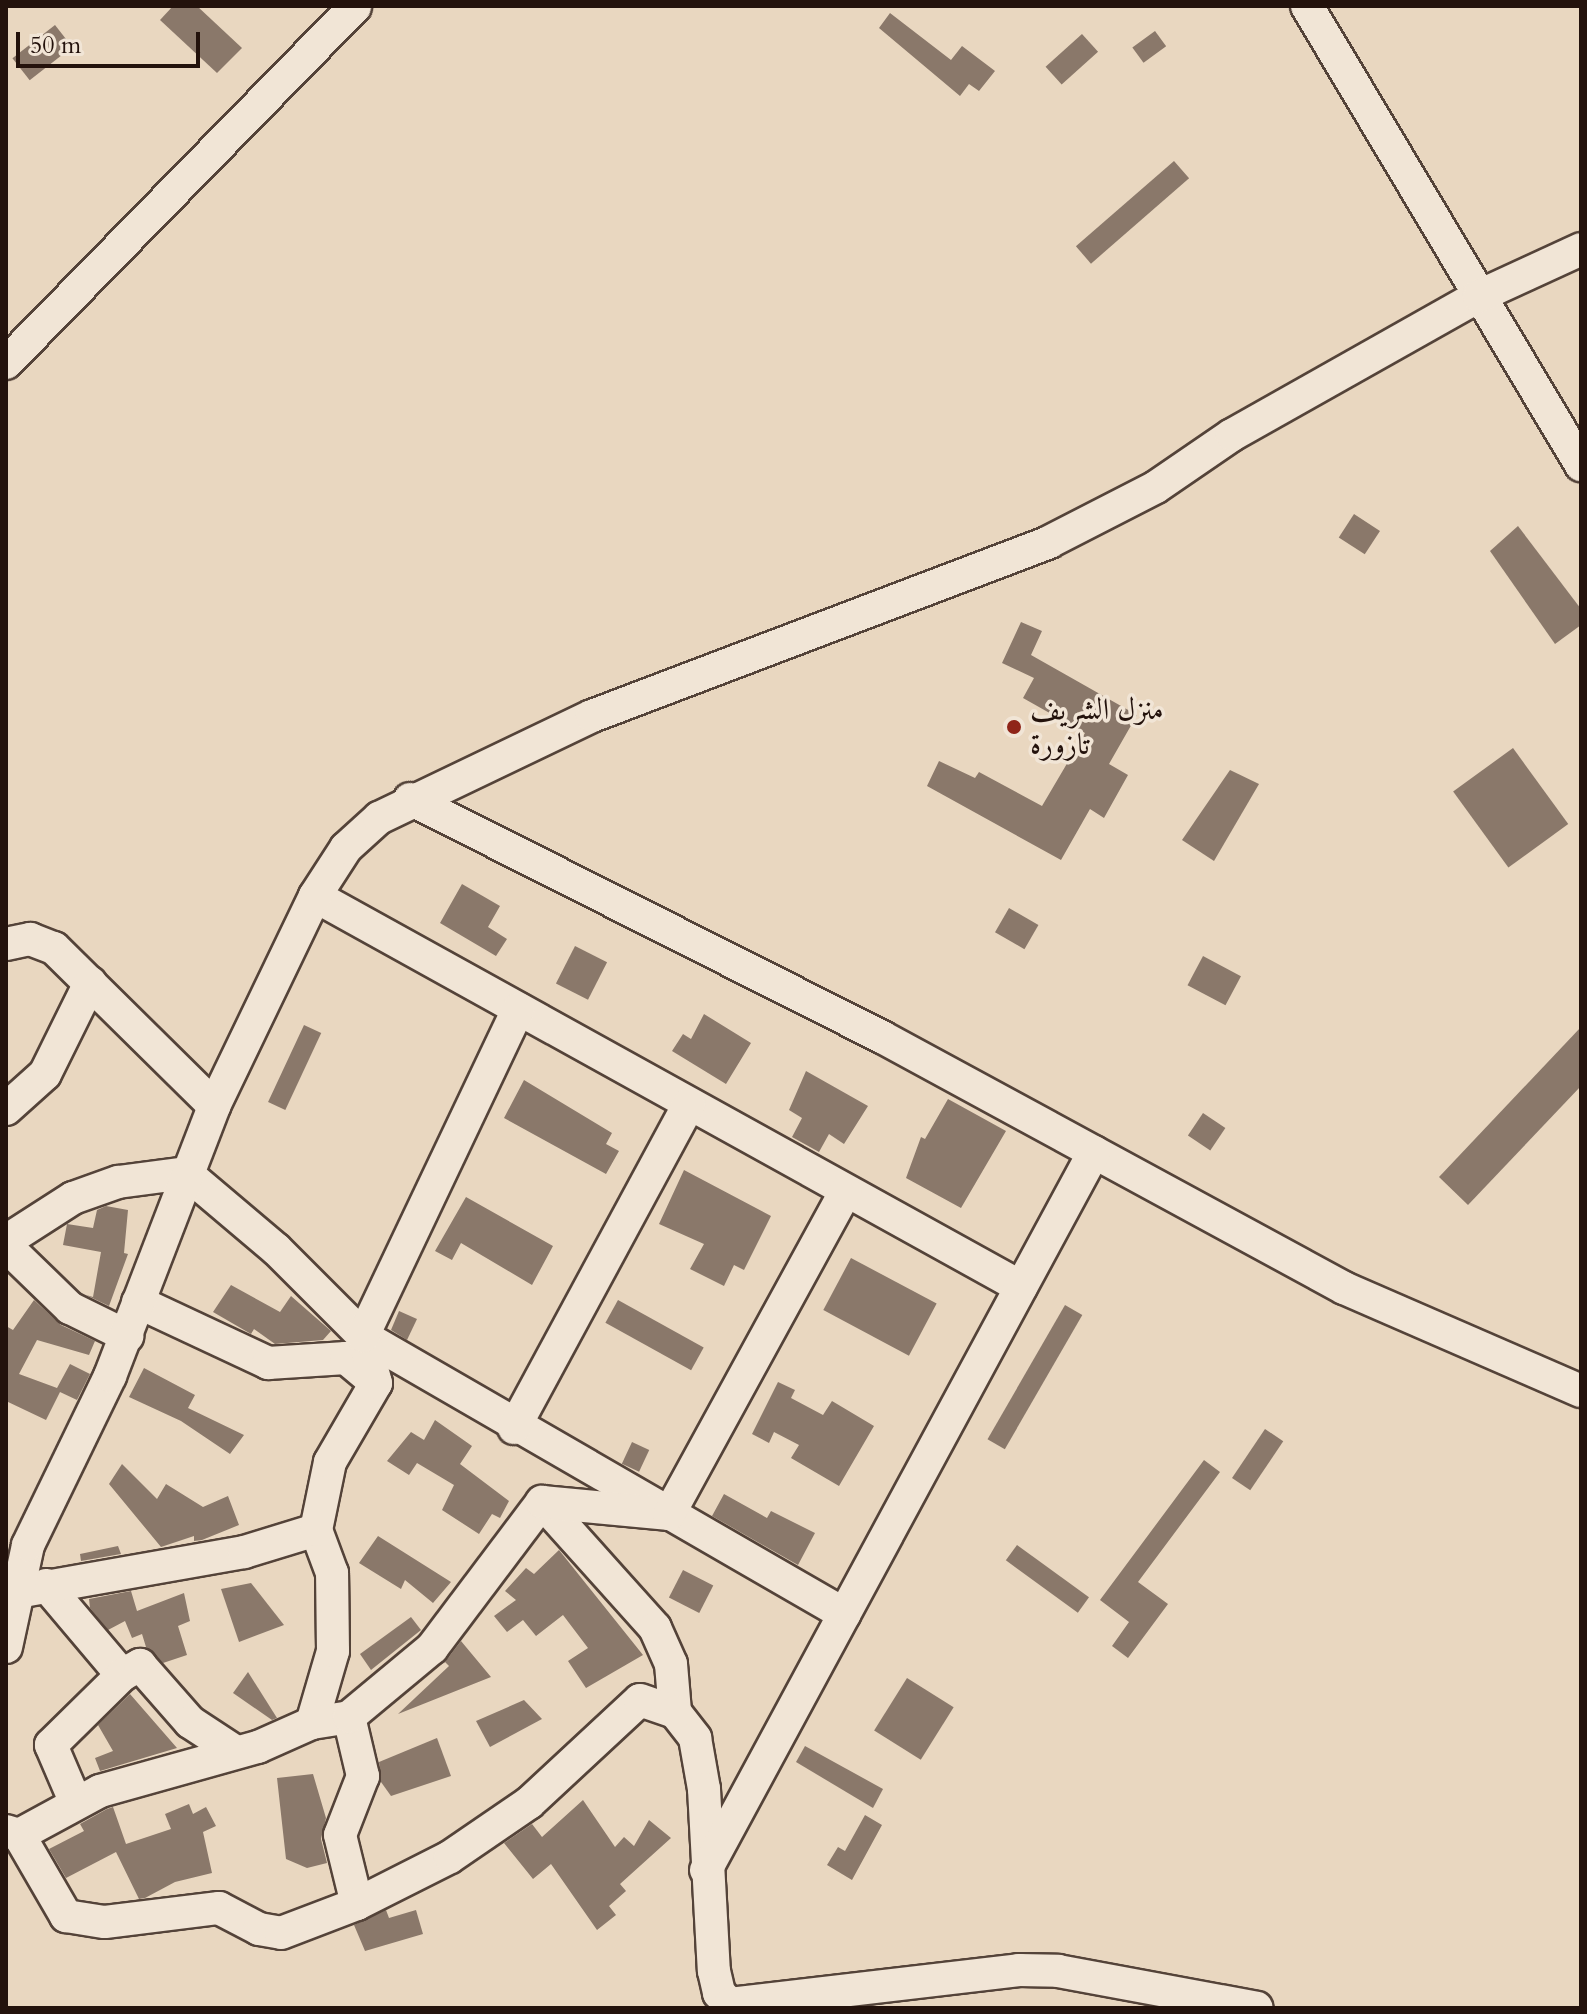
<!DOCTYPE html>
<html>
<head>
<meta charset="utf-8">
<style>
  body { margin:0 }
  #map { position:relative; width:1587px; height:2014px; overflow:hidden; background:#e9d7c0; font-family:Cardo,Amiri,serif }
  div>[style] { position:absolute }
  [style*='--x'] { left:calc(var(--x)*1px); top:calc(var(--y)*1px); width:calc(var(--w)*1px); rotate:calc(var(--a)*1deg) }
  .building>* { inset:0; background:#8a786a; transform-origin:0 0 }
  .roads { filter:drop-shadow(2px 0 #544339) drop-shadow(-2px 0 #544339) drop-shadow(0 2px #544339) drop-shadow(0 -2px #544339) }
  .minor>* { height:32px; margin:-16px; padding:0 16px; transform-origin:16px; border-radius:16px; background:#f1e5d6 }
  .dots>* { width:22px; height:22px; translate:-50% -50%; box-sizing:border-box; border:4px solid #f1e5d6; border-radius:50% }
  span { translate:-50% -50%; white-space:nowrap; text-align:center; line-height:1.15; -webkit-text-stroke:7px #f1e5d6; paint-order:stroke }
  .poi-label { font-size:30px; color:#23120c }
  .left { translate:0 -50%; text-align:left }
  .frame { position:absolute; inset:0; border:8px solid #23120c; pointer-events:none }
  .scale { position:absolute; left:16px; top:32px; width:184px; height:36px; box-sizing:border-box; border:4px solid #23120c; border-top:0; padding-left:10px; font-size:24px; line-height:28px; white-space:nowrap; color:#23120c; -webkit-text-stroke:6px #f1e5d6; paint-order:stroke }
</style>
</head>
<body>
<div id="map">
  <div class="building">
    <i style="clip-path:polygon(173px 6px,197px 6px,242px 48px,217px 73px,160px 20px)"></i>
    <i style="clip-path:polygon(890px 13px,951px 60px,962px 46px,995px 71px,979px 91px,969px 84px,960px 96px,879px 28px)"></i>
    <i style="left:55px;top:25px;width:28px;height:54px;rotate:52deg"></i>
    <i style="left:1155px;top:31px;width:19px;height:28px;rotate:54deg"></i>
    <i style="left:1082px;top:34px;width:24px;height:49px;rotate:48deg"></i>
    <i style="left:1174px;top:161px;width:23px;height:130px;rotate:49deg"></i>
    <i style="left:1354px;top:514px;width:31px;height:28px;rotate:33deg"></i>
    <i style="clip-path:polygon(1518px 526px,1581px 609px,1581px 625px,1555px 644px,1490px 551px)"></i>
    <i style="clip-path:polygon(1021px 622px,1042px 631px,1031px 655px,1137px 715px,1109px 764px,1128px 775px,1104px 818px,1090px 809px,1061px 860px,927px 786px,939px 761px,975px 778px,979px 772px,1042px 806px,1085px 733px,1023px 698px,1034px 678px,1002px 663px)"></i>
    <i style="left:1513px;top:748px;width:94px;height:74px;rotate:54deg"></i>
    <i style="clip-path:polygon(1230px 770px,1259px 784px,1214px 861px,1182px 840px)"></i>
    <i style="clip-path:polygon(462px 884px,500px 906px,488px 927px,507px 939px,496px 956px,440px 923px)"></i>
    <i style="left:1009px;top:908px;width:34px;height:28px;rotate:30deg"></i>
    <i style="left:575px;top:946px;width:36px;height:42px;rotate:27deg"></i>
    <i style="left:1203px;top:956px;width:43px;height:33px;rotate:28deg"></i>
    <i style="clip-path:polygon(704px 1014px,751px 1043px,726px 1084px,672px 1051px,683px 1034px,691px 1039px)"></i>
    <i style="left:304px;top:1025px;width:19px;height:85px;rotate:25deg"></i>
    <i style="clip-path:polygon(1581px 1027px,1581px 1086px,1468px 1205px,1439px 1177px)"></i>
    <i style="clip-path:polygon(806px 1071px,868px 1106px,844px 1144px,829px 1134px,819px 1152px,792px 1137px,802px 1118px,789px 1110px)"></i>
    <i style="clip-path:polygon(524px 1080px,612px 1133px,606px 1144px,619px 1151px,606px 1174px,504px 1118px)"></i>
    <i style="clip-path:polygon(948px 1099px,1006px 1131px,961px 1208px,906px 1178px,921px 1137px,925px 1139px)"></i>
    <i style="left:1203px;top:1113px;width:27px;height:27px;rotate:34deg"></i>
    <i style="clip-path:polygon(684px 1170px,771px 1216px,744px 1270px,734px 1265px,724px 1286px,690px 1269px,704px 1244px,659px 1224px)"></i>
    <i style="clip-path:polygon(466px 1197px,553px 1246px,532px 1285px,461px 1243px,452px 1260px,435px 1251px)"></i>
    <i style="clip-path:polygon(106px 1206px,128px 1210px,124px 1253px,128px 1254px,109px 1306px,86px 1295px,93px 1297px,101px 1252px,63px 1245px,67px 1224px,93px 1228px,97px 1210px)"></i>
    <i style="left:851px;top:1258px;width:97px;height:59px;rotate:28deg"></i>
    <i style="clip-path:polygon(231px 1285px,280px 1312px,291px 1296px,331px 1331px,323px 1340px,275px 1344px,254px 1329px,251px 1334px,213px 1312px)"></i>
    <i style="clip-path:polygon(34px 1300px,61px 1325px,95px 1341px,89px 1355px,37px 1340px,19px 1374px,57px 1388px,70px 1364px,90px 1374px,77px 1400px,60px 1392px,46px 1420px,6px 1401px,6px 1326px,13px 1330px)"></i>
    <i style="left:618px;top:1300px;width:98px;height:26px;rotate:29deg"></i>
    <i style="left:1065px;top:1305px;width:20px;height:155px;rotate:30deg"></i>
    <i style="clip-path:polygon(399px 1311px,417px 1319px,407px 1340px,391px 1330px)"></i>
    <i style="clip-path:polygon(144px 1368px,195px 1395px,188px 1408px,244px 1435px,230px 1454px,181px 1421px,129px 1397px)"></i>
    <i style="clip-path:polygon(778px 1382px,795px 1390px,791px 1398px,823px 1415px,832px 1401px,874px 1426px,839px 1486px,791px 1458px,799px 1445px,774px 1432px,769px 1443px,752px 1434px)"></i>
    <i style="clip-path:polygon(435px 1420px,472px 1446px,460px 1464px,509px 1501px,500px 1518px,492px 1514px,479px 1534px,442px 1510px,454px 1485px,417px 1463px,409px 1475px,387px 1461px,411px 1432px,424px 1440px)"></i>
    <i style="left:1265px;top:1429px;width:22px;height:59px;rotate:34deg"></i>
    <i style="left:632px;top:1442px;width:19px;height:24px;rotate:25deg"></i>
    <i style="clip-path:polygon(1204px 1460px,1220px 1472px,1138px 1582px,1168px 1604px,1128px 1658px,1112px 1646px,1129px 1622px,1100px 1600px)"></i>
    <i style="clip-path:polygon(122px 1464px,157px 1499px,166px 1484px,203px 1507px,228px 1496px,239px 1525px,202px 1540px,194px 1541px,194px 1536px,161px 1547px,109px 1484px)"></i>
    <i style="clip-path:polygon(724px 1494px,767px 1518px,771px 1511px,815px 1533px,798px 1565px,712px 1516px)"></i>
    <i style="clip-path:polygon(378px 1536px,451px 1582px,433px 1603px,405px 1580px,401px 1589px,359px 1563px)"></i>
    <i style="left:1017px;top:1545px;width:89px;height:19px;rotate:36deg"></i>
    <i style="clip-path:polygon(118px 1546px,121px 1554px,81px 1561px,80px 1554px)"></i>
    <i style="clip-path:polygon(559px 1550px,643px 1655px,586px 1688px,568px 1661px,588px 1648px,563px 1615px,536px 1636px,523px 1620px,507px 1632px,494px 1616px,516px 1600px,505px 1591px,526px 1568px,534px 1574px)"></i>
    <i style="left:683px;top:1570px;width:34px;height:31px;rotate:27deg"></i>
    <i style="clip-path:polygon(251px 1583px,284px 1625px,239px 1642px,221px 1589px)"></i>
    <i style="clip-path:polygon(131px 1591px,137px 1611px,184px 1593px,190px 1621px,178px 1626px,187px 1655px,163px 1663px,146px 1647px,142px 1634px,132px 1638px,125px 1621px,108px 1630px,90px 1608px,89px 1599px)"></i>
    <i style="clip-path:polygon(411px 1617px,421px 1630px,371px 1670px,360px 1654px)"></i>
    <i style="clip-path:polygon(461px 1641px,491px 1677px,398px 1714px,449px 1666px,445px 1662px)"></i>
    <i style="clip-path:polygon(248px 1672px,277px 1718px,272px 1720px,233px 1693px)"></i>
    <i style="left:907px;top:1678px;width:55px;height:62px;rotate:32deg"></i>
    <i style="clip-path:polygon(130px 1694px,177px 1748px,100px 1771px,95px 1758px,113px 1751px,98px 1725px)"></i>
    <i style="clip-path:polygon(524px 1700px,542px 1719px,490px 1747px,476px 1721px)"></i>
    <i style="clip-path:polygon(437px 1738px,451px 1776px,391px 1796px,381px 1782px,379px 1762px)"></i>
    <i style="clip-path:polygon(805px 1746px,883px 1789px,873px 1808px,796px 1762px)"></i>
    <i style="clip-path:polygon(313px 1774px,326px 1818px,321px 1839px,327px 1863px,307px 1868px,286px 1859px,277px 1778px)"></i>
    <i style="clip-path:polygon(583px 1800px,615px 1847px,624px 1837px,634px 1846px,649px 1820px,671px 1838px,620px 1884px,626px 1891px,609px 1906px,616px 1915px,597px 1930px,551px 1864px,533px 1879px,504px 1843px,532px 1824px,542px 1837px)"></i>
    <i style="clip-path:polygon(189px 1804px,193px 1814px,206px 1807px,216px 1826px,203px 1832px,212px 1873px,175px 1882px,145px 1898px,139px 1899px,116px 1852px,66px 1878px,49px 1849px,84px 1831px,80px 1824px,107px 1809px,113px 1807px,126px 1844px,171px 1829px,165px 1814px)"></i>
    <i style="clip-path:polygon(865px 1815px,882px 1825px,852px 1880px,827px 1865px,838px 1847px,845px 1851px)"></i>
    <i style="clip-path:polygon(386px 1910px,389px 1918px,416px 1910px,423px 1934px,365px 1951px,354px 1925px)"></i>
  </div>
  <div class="roads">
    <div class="minor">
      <i style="--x:1307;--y:6;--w:535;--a:59.16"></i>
      <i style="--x:6;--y:363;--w:499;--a:-45.6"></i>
      <i style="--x:410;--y:799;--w:529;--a:26.76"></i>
      <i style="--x:882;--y:1037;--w:526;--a:28.51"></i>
      <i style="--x:1344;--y:1288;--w:258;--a:23.5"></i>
      <i style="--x:315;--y:896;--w:807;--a:28.98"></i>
      <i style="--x:6;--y:944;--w:25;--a:-12"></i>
      <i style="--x:30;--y:939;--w:26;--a:21"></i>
      <i style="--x:54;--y:948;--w:225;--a:44.6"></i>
      <i style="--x:6;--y:1109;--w:52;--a:-41.9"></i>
      <i style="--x:45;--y:1074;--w:102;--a:-63.7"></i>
      <i style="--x:6;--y:1241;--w:80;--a:-32.7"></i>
      <i style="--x:73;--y:1198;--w:48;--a:-19.6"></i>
      <i style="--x:118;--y:1182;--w:69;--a:-7.5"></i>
      <i style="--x:186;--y:1173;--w:118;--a:40.2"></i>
      <i style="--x:276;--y:1249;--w:123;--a:45"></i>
      <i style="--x:363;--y:1336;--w:556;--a:30.03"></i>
      <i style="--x:6;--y:1246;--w:89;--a:44.1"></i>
      <i style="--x:70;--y:1308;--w:64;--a:26.2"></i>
      <i style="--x:138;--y:1302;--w:144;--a:25.1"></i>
      <i style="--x:268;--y:1363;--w:78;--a:-3.7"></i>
      <i style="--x:346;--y:1358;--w:39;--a:40"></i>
      <i style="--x:514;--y:1428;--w:368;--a:-61.6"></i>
      <i style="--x:542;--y:1502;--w:169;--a:48.1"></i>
      <i style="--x:655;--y:1628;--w:39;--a:66"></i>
      <i style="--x:671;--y:1664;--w:48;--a:85.2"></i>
      <i style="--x:46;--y:1585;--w:118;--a:49.8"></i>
      <i style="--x:6;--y:1594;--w:242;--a:-10"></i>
      <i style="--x:244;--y:1552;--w:75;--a:-17"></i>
      <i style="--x:6;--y:1647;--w:104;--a:-77.8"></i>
      <i style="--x:28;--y:1545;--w:188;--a:-64.1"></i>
      <i style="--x:110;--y:1376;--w:289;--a:-68.9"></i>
      <i style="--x:214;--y:1106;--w:233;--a:-64.3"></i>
      <i style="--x:315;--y:896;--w:57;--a:-57.1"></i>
      <i style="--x:346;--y:848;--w:45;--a:-42.3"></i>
      <i style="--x:379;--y:818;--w:236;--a:-25.6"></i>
      <i style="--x:592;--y:716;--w:489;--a:-20.8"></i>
      <i style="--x:1049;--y:542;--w:120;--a:-27.2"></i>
      <i style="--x:1156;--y:487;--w:92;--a:-34.4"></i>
      <i style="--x:1232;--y:435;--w:283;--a:-29.4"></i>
      <i style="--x:1479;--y:296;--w:112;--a:-24.7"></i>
      <i style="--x:349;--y:1717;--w:61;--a:76.7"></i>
      <i style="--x:363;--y:1776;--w:63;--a:111.3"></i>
      <i style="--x:340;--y:1835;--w:71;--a:76.2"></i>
      <i style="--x:312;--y:1723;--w:75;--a:-73.7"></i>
      <i style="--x:333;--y:1651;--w:78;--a:-90.7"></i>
      <i style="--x:332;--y:1573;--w:46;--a:-110.4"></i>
      <i style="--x:316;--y:1530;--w:69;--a:-78.4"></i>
      <i style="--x:330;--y:1462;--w:91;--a:-59.8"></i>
      <i style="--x:376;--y:1383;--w:49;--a:-105.5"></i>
      <i style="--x:363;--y:1336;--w:362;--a:-64.6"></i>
      <i style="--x:75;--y:1801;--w:61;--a:-113.2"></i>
      <i style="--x:51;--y:1745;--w:100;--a:-44.6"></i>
      <i style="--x:122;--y:1675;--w:21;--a:-29"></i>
      <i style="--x:140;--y:1665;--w:76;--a:48.7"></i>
      <i style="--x:190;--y:1722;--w:55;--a:33.1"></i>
      <i style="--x:6;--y:1831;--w:14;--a:17"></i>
      <i style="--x:19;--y:1835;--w:94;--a:59.9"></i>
      <i style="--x:66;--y:1916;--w:39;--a:9"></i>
      <i style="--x:105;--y:1922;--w:115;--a:-7"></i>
      <i style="--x:219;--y:1908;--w:45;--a:27.7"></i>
      <i style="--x:259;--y:1929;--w:22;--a:10"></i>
      <i style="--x:281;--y:1933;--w:81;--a:-20.9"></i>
      <i style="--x:357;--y:1904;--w:104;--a:-26.8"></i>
      <i style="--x:450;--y:1857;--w:96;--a:-34.4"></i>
      <i style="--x:529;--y:1803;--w:151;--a:-42.9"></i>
      <i style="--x:640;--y:1700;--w:37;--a:19"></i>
      <i style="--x:675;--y:1712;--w:33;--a:52"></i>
      <i style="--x:695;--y:1738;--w:52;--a:80"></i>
      <i style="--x:704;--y:1789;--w:182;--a:86.9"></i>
      <i style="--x:714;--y:1971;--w:23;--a:77"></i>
      <i style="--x:719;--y:1993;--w:16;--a:45"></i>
      <i style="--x:730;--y:2004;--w:291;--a:-6.7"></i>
      <i style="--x:1019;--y:1970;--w:39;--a:1"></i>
      <i style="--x:1058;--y:1971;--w:202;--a:10.5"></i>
      <i style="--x:19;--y:1835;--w:92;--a:-28.5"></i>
      <i style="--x:100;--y:1791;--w:164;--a:-15.6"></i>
      <i style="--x:258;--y:1747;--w:59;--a:-24"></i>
      <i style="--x:312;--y:1723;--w:37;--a:-9"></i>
      <i style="--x:349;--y:1717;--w:108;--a:-39.7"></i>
      <i style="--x:432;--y:1648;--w:183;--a:-53"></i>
      <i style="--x:542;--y:1502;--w:128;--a:5.4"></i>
      <i style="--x:669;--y:1514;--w:368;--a:-61.3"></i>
      <i style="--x:706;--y:1870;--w:816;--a:-61.61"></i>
    </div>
  </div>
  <div class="dots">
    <i style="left:1014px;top:727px;background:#8f2418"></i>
  </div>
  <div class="poi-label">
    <span class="left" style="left:1030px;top:727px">منزل الشريف<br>تازورة</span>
  </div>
  <div class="frame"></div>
  <div class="scale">50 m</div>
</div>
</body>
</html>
